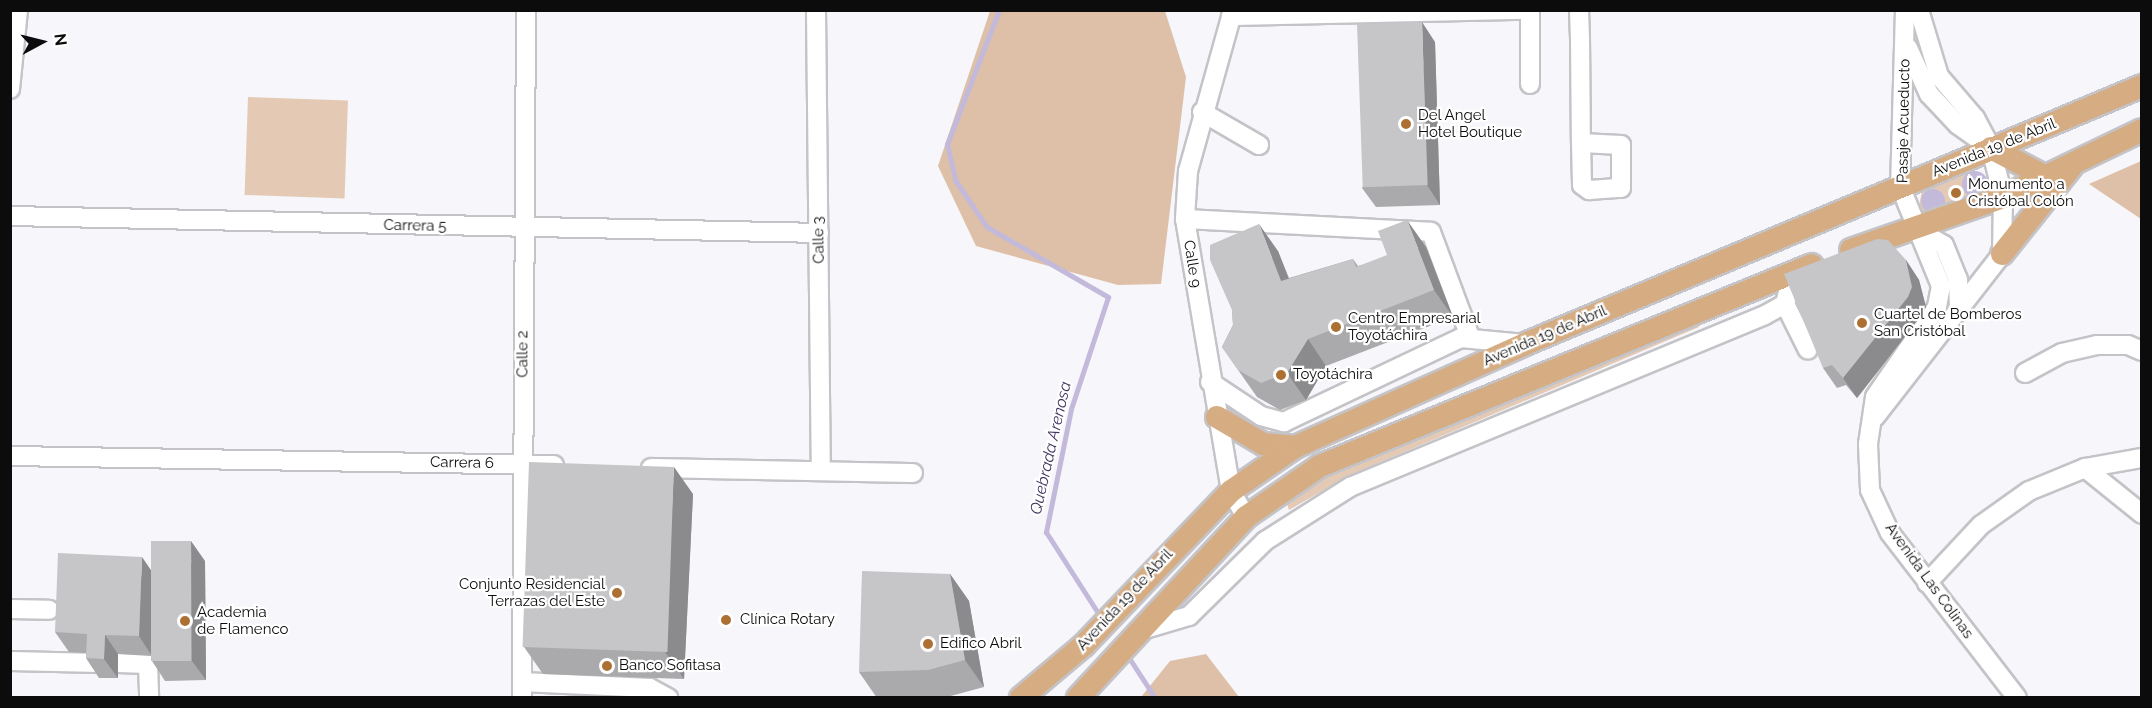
<!DOCTYPE html>
<html>
<head>
<meta charset="utf-8">
<style>
  body { margin:0 }
  #map { position:relative; width:2152px; height:708px; overflow:hidden; background:#f7f6fa; font-family:Raleway,sans-serif }
  div>[style] { position:absolute }
  [style*='--x'] { left:calc(var(--x)*1px); top:calc(var(--y)*1px); width:calc(var(--w)*1px); rotate:calc(var(--a)*1deg) }
  .green>* { inset:0; background:#e4cab4; transform-origin:0 0 }
  .forest>* { inset:0; background:#ddc0a7 }
  .water>* { inset:0; background:#c3badb }
  .round { border-radius:50% }
  .stream>* { height:5px; margin:-2.5px; padding:0 2.5px; transform-origin:2.5px; border-radius:2.5px; background:#c3badb }
  .roads { filter:drop-shadow(2px 0 #c4c3c7) drop-shadow(-2px 0 #c4c3c7) drop-shadow(0 2px #c4c3c7) drop-shadow(0 -2px #c4c3c7) }
  .minor>* { height:18px; margin:-9px; padding:0 9px; transform-origin:9px; border-radius:9px; background:#fff }
  .major>* { height:22px; margin:-11px; padding:0 11px; transform-origin:11px; border-radius:11px; background:#d6ad83 }
  .wall>* { inset:0; background:#aaa9ac }
  .shaded-wall>* { inset:0; background:#8b8a8c }
  .building>* { inset:0; background:#c6c5c8; transform-origin:0 0 }
  .dots>* { width:16px; height:16px; translate:-50% -50%; box-sizing:border-box; border:3px solid #fff; border-radius:50% }
  span { translate:-50% -50%; white-space:nowrap; text-align:center; line-height:1.15; -webkit-text-stroke:4.5px #fff; paint-order:stroke }
  .poi-label { font-size:15px; color:#0d0c0d }
  .left { translate:0 -50%; text-align:left }
  .right { translate:-100% -50%; text-align:right }
  .street-label { font-size:15px; color:#0d0c0d }
  .water-label { font-size:16px; color:#433462; font-style:italic }
  .frame { position:absolute; inset:0; border:12px solid #0d0c0d; pointer-events:none }
  .north { position:absolute; left:12px; top:12px; width:60px; height:60px; -webkit-text-stroke:4px #fff; paint-order:stroke; rotate:83deg; font-size:16px; font-weight:700; line-height:24px; text-align:center; color:#0d0c0d }
  .north::after { content:''; display:block; margin:auto; width:21px; height:27px; background:#0d0c0d; clip-path:polygon(50% 0,100% 100%,50% 72%,0 100%) }
</style>
</head>
<body>
<div id="map">
  <div class="green">
    <i style="left:248px;top:97px;width:100px;height:98px;rotate:2deg"></i>
    <i style="clip-path:polygon(1974px 170px,1990px 181px,1986px 196px,1923px 215px,1918px 211px,1922px 191px)"></i>
    <i style="clip-path:polygon(1696px 321px,1699px 327px,1350px 475px,1289px 510px,1286px 501px,1342px 468px)"></i>
  </div>
  <div class="forest">
    <i style="clip-path:polygon(990px 11px,1165px 11px,1186px 77px,1161px 284px,1118px 285px,976px 246px,938px 166px)"></i>
    <i style="clip-path:polygon(2141px 161px,2141px 219px,2089px 184px)"></i>
    <i style="clip-path:polygon(1206px 654px,1239px 697px,1141px 697px,1170px 661px)"></i>
  </div>
  <div class="water">
    <i class="round" style="left:1962px;top:171px;width:26px;height:26px"></i>
    <i class="round" style="left:1921px;top:189px;width:24px;height:24px"></i>
  </div>
  <div class="stream">
    <i style="--x:999;--y:10;--w:144;--a:111.2"></i>
    <i style="--x:947;--y:144;--w:37;--a:77"></i>
    <i style="--x:955;--y:180;--w:57;--a:55.8"></i>
    <i style="--x:987;--y:227;--w:140;--a:30"></i>
    <i style="--x:1108;--y:297;--w:118;--a:108.3"></i>
    <i style="--x:1071;--y:409;--w:126;--a:101.5"></i>
    <i style="--x:1046;--y:532;--w:93;--a:57.3"></i>
    <i style="--x:1131;--y:661;--w:44;--a:57"></i>
  </div>
  <div class="roads">
    <div class="minor">
      <i style="--x:816;--y:10;--w:460;--a:89.4"></i>
      <i style="--x:1233;--y:10;--w:167;--a:105.6"></i>
      <i style="--x:1188;--y:171;--w:48;--a:93.6"></i>
      <i style="--x:1185;--y:219;--w:276;--a:80.4"></i>
      <i style="--x:1231;--y:491;--w:30;--a:60"></i>
      <i style="--x:1579;--y:10;--w:28;--a:88"></i>
      <i style="--x:1580;--y:38;--w:105;--a:89.5"></i>
      <i style="--x:1581;--y:143;--w:42;--a:88.6"></i>
      <i style="--x:1582;--y:185;--w:9;--a:36"></i>
      <i style="--x:1589;--y:190;--w:32;--a:-4"></i>
      <i style="--x:1621;--y:188;--w:43;--a:-90"></i>
      <i style="--x:1621;--y:145;--w:40;--a:-177.1"></i>
      <i style="--x:1905;--y:10;--w:176;--a:91.6"></i>
      <i style="--x:1900;--y:186;--w:108;--a:67.7"></i>
      <i style="--x:1941;--y:286;--w:21;--a:101"></i>
      <i style="--x:1937;--y:307;--w:109;--a:124.6"></i>
      <i style="--x:1875;--y:397;--w:48;--a:98.5"></i>
      <i style="--x:1868;--y:444;--w:46;--a:87.5"></i>
      <i style="--x:1870;--y:490;--w:47;--a:65.1"></i>
      <i style="--x:1890;--y:533;--w:208;--a:52.4"></i>
      <i style="--x:1231;--y:16;--w:296;--a:-1.2"></i>
      <i style="--x:1908;--y:48;--w:51;--a:65.5"></i>
      <i style="--x:1929;--y:94;--w:42;--a:46.9"></i>
      <i style="--x:1958;--y:125;--w:35;--a:35"></i>
      <i style="--x:1530;--y:84;--w:74;--a:-90"></i>
      <i style="--x:10;--y:89;--w:79;--a:-84.2"></i>
      <i style="--x:1202;--y:112;--w:66;--a:30.1"></i>
      <i style="--x:10;--y:216;--w:809;--a:1.2"></i>
      <i style="--x:1185;--y:219;--w:246;--a:3"></i>
      <i style="--x:1431;--y:232;--w:112;--a:69.6"></i>
      <i style="--x:1916;--y:229;--w:32;--a:30"></i>
      <i style="--x:1944;--y:245;--w:37;--a:68"></i>
      <i style="--x:1958;--y:279;--w:28;--a:88"></i>
      <i style="--x:1785;--y:304;--w:51;--a:63.4"></i>
      <i style="--x:2025;--y:373;--w:42;--a:-28.4"></i>
      <i style="--x:2062;--y:353;--w:36;--a:-13"></i>
      <i style="--x:2097;--y:345;--w:31;--a:0"></i>
      <i style="--x:2128;--y:345;--w:15;--a:23"></i>
      <i style="--x:1210;--y:382;--w:61;--a:33.7"></i>
      <i style="--x:1261;--y:416;--w:24;--a:15"></i>
      <i style="--x:1284;--y:422;--w:196;--a:-25.4"></i>
      <i style="--x:1461;--y:338;--w:64;--a:5.4"></i>
      <i style="--x:1875;--y:417;--w:207;--a:-52.1"></i>
      <i style="--x:2002;--y:254;--w:57;--a:-89"></i>
      <i style="--x:2003;--y:197;--w:50;--a:-103.8"></i>
      <i style="--x:1991;--y:148;--w:34;--a:-118"></i>
      <i style="--x:1975;--y:118;--w:55;--a:-130.6"></i>
      <i style="--x:1939;--y:76;--w:69;--a:-106.9"></i>
      <i style="--x:10;--y:456;--w:544;--a:0.95"></i>
      <i style="--x:651;--y:468;--w:262;--a:1.1"></i>
      <i style="--x:2085;--y:468;--w:73;--a:38.9"></i>
      <i style="--x:1927;--y:583;--w:79;--a:-47"></i>
      <i style="--x:1981;--y:525;--w:59;--a:-35.3"></i>
      <i style="--x:2029;--y:491;--w:61;--a:-22.3"></i>
      <i style="--x:2085;--y:468;--w:58;--a:-10"></i>
      <i style="--x:10;--y:609;--w:39;--a:1"></i>
      <i style="--x:1148;--y:628;--w:43;--a:-16.3"></i>
      <i style="--x:1189;--y:616;--w:107;--a:-44.6"></i>
      <i style="--x:1265;--y:541;--w:101;--a:-32.4"></i>
      <i style="--x:1350;--y:487;--w:449;--a:-22.5"></i>
      <i style="--x:1765;--y:315;--w:23;--a:-29"></i>
      <i style="--x:1785;--y:304;--w:33;--a:-76"></i>
      <i style="--x:10;--y:661;--w:90;--a:1.3"></i>
      <i style="--x:118;--y:663;--w:30;--a:2"></i>
      <i style="--x:148;--y:664;--w:34;--a:88"></i>
      <i style="--x:522;--y:682;--w:128;--a:2.7"></i>
      <i style="--x:650;--y:688;--w:21;--a:29"></i>
      <i style="--x:522;--y:698;--w:688;--a:-89.67"></i>
    </div>
    <div class="major">
      <i style="--x:1991;--y:148;--w:60;--a:27.8"></i>
      <i style="--x:1851;--y:250;--w:161;--a:-19.2"></i>
      <i style="--x:2003;--y:197;--w:154;--a:-25.7"></i>
      <i style="--x:2002;--y:254;--w:112;--a:-51.5"></i>
      <i style="--x:1217;--y:417;--w:53;--a:30.4"></i>
      <i style="--x:1263;--y:444;--w:32;--a:5"></i>
      <i style="--x:1021;--y:698;--w:82;--a:-40.1"></i>
      <i style="--x:1084;--y:645;--w:213;--a:-46.3"></i>
      <i style="--x:1231;--y:491;--w:78;--a:-34.5"></i>
      <i style="--x:1295;--y:447;--w:252;--a:-24.1"></i>
      <i style="--x:1525;--y:344;--w:669;--a:-22.69"></i>
      <i style="--x:1078;--y:698;--w:247;--a:-47.1"></i>
      <i style="--x:1246;--y:517;--w:90;--a:-34.6"></i>
      <i style="--x:1320;--y:466;--w:531;--a:-22.22"></i>
    </div>
  </div>
  <div class="wall">
    <i style="clip-path:polygon(1435px 42px,1440px 205px,1376px 207px,1362px 188px)"></i>
    <i style="clip-path:polygon(1426px 247px,1453px 317px,1326px 366px,1306px 400px,1280px 410px,1257px 397px,1222px 347px,1233px 325px,1232px 310px,1278px 251px,1289px 278px,1353px 259px,1358px 266px)"></i>
    <i style="clip-path:polygon(1906px 260px,1919px 280px,1926px 307px,1921px 316px,1857px 398px,1846px 385px,1837px 388px,1823px 368px)"></i>
    <i style="clip-path:polygon(693px 494px,684px 679px,543px 674px,524px 647px)"></i>
    <i style="clip-path:polygon(205px 561px,206px 680px,165px 681px,152px 661px,151px 656px,118px 654px,118px 678px,99px 678px,86px 658px,86px 653px,69px 652px,55px 632px,151px 570px)"></i>
    <i style="clip-path:polygon(950px 574px,969px 601px,984px 687px,947px 697px,877px 698px,859px 672px)"></i>
  </div>
  <div class="shaded-wall">
    <i style="clip-path:polygon(1422px 22px,1435px 42px,1440px 205px,1427px 185px)"></i>
    <i style="clip-path:polygon(1407px 220px,1426px 247px,1453px 317px,1434px 290px)"></i>
    <i style="clip-path:polygon(1259px 224px,1278px 251px,1300px 308px,1281px 281px)"></i>
    <i style="clip-path:polygon(1906px 260px,1919px 280px,1926px 307px,1921px 316px,1857px 398px,1843px 378px)"></i>
    <i style="clip-path:polygon(1308px 339px,1326px 366px,1306px 400px,1287px 373px)"></i>
    <i style="clip-path:polygon(674px 467px,693px 494px,684px 679px,665px 652px)"></i>
    <i style="clip-path:polygon(191px 541px,205px 561px,206px 680px,192px 661px)"></i>
    <i style="clip-path:polygon(142px 557px,155px 576px,152px 656px,139px 636px)"></i>
    <i style="clip-path:polygon(950px 574px,969px 601px,984px 687px,965px 660px)"></i>
    <i style="clip-path:polygon(105px 635px,118px 654px,118px 678px,104px 659px)"></i>
  </div>
  <div class="building">
    <i style="left:1422px;top:22px;width:163px;height:65px;rotate:88deg"></i>
    <i style="clip-path:polygon(1407px 220px,1434px 290px,1308px 339px,1287px 373px,1261px 383px,1238px 370px,1222px 347px,1233px 325px,1232px 310px,1210px 260px,1210px 245px,1259px 224px,1281px 281px,1353px 259px,1356px 267px,1387px 255px,1378px 231px)"></i>
    <i style="clip-path:polygon(1877px 239px,1888px 240px,1906px 260px,1912px 287px,1908px 297px,1843px 378px,1832px 365px,1823px 368px,1784px 274px)"></i>
    <i style="left:529px;top:462px;width:145px;height:185px;rotate:2deg"></i>
    <i style="left:151px;top:541px;width:40px;height:120px"></i>
    <i style="clip-path:polygon(58px 553px,142px 557px,139px 636px,105px 635px,104px 659px,86px 658px,87px 634px,55px 632px)"></i>
    <i style="clip-path:polygon(862px 571px,950px 574px,965px 660px,928px 670px,859px 672px)"></i>
  </div>
  <div class="dots">
    <i style="left:1406px;top:124px;background:#ac7033"></i>
    <i style="left:1956px;top:193px;background:#ac7033"></i>
    <i style="left:1862px;top:323px;background:#ac7033"></i>
    <i style="left:1336px;top:327px;background:#ac7033"></i>
    <i style="left:1281px;top:375px;background:#ac7033"></i>
    <i style="left:617px;top:593px;background:#ac7033"></i>
    <i style="left:726px;top:620px;background:#ac7033"></i>
    <i style="left:185px;top:621px;background:#ac7033"></i>
    <i style="left:928px;top:644px;background:#ac7033"></i>
    <i style="left:607px;top:666px;background:#ac7033"></i>
  </div>
  <div class="poi-label">
    <span class="left" style="left:1418px;top:124px">Del Angel<br>Hotel Boutique</span>
    <span class="left" style="left:1968px;top:193px">Monumento a<br>Cristóbal Colón</span>
    <span class="left" style="left:1874px;top:323px">Cuartel de Bomberos<br>San Cristóbal</span>
    <span class="left" style="left:1348px;top:327px">Centro Empresarial<br>Toyotáchira</span>
    <span class="left" style="left:1293px;top:375px">Toyotáchira</span>
    <span class="right" style="left:605px;top:593px">Conjunto Residencial<br>Terrazas del Este</span>
    <span class="left" style="left:197px;top:621px">Academia<br>de Flamenco</span>
    <span class="left" style="left:740px;top:620px">Clínica Rotary</span>
    <span class="left" style="left:940px;top:644px">Edifico Abril</span>
    <span class="left" style="left:619px;top:666px">Banco Sofitasa</span>
  </div>
  <div class="street-label">
    <span style="left:1904px;top:121px;rotate:-89deg">Pasaje Acueducto</span>
    <span style="left:1994px;top:148px;rotate:-22deg">Avenida 19 de Abril</span>
    <span style="left:415px;top:226px;rotate:1deg">Carrera 5</span>
    <span style="left:819px;top:240px;rotate:-91deg">Calle 3</span>
    <span style="left:1192px;top:264px;rotate:81deg">Calle 9</span>
    <span style="left:1545px;top:336px;rotate:-23deg">Avenida 19 de Abril</span>
    <span style="left:523px;top:354px;rotate:-90deg">Calle 2</span>
    <span style="left:462px;top:463px;rotate:1deg">Carrera 6</span>
    <span style="left:1929px;top:581px;rotate:54deg">Avenida Las Colinas</span>
    <span style="left:1125px;top:600px;rotate:-47deg">Avenida 19 de Abril</span>
  </div>
  <div class="water-label">
    <span style="left:1051px;top:448px;rotate:-77deg">Quebrada Arenosa</span>
  </div>
  <div class="frame"></div>
  <div class="north">N</div>
</div>
</body>
</html>
